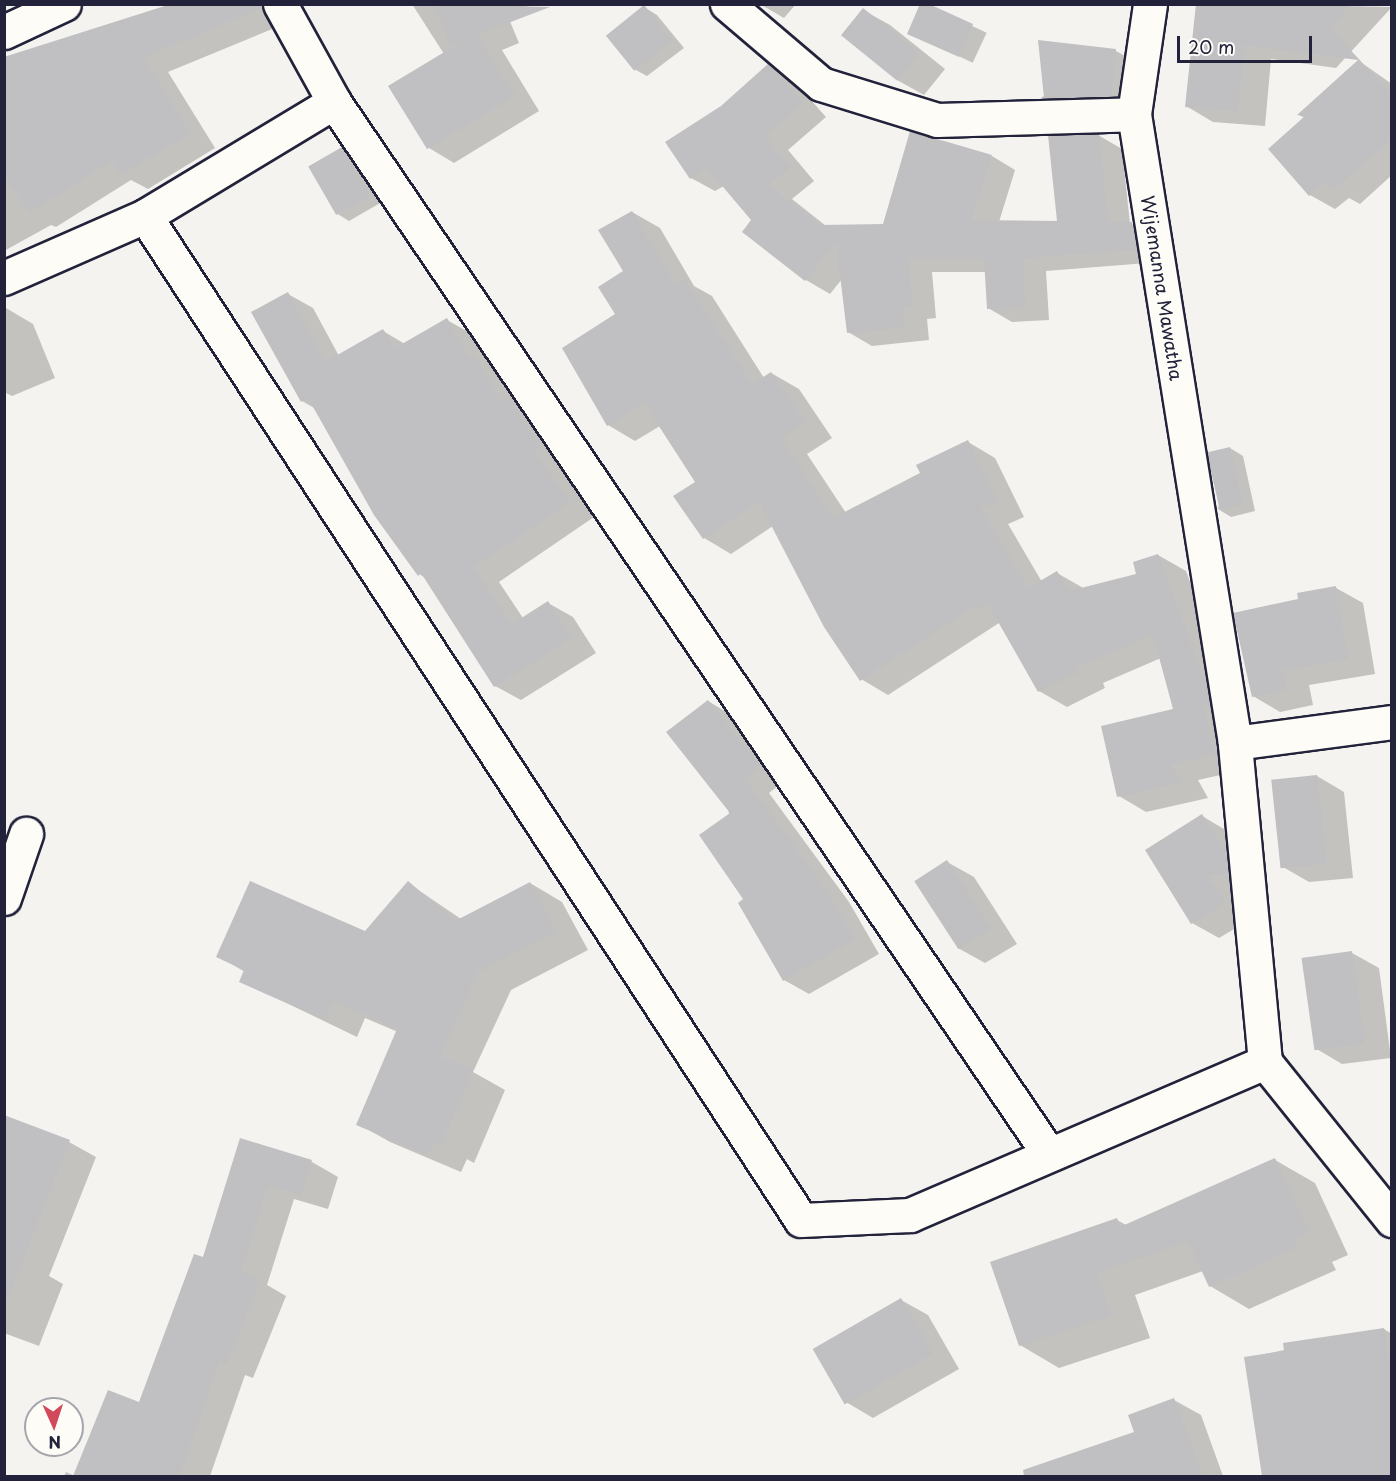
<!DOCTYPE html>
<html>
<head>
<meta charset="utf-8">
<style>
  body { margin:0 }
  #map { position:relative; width:1396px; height:1481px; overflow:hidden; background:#f4f3ef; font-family:"Playpen Sans",sans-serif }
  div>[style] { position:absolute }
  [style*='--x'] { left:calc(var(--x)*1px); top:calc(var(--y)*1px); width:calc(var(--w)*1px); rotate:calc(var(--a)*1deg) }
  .shadow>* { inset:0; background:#0003; transform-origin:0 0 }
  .building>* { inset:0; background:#c0bfc2; transform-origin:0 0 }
  .roads { filter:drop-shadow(2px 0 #22223b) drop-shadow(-2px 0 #22223b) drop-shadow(0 2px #22223b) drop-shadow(0 -2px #22223b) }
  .street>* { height:33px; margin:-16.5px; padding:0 16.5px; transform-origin:16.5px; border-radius:16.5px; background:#fdfcf7 }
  span { translate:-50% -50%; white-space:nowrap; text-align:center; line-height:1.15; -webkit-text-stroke:4.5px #fdfcf7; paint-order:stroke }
  .street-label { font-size:18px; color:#22223b }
  .frame { position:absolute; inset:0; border:6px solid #22223b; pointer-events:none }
  .north { position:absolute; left:24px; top:1397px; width:60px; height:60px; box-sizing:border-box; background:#fdfcf7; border:2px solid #a5a5ac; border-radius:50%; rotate:177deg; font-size:16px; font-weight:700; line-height:24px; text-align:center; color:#22223b }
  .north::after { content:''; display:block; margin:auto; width:21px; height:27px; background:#d1495b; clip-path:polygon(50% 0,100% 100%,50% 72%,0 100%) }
  .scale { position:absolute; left:1177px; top:36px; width:135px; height:27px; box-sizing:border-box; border:3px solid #22223b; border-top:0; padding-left:8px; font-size:18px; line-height:21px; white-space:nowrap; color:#22223b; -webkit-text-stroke:4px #fdfcf7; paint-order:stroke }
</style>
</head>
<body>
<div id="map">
  <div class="shadow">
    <i style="clip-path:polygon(175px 4px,268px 4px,277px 27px,168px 72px,215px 148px,148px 189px,131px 180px,56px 227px,51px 225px,4px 251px,4px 60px)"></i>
    <i style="clip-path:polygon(412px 4px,531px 4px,509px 19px,519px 43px,502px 50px,539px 111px,454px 163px,429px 148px,390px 86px,444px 54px)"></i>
    <i style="clip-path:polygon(760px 4px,796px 4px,784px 18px)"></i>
    <i style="left:925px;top:4px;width:68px;height:33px;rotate:25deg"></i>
    <i style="clip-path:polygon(1264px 4px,1392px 7px,1336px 68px,1271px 59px,1265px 126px,1213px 122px,1186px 106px)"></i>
    <i style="clip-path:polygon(644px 7px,657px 15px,684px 48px,647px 76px,634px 69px)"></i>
    <i style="clip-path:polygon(863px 10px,890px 25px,945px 69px,924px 95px,897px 80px)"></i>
    <i style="clip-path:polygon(1038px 42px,1116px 51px,1143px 66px,1137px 111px,1067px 113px,1041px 98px,1062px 83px)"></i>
    <i style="clip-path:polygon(1359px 61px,1392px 84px,1392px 175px,1360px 204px,1349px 198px,1335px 209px,1310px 195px,1305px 118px,1299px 115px)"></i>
    <i style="clip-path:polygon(769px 66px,793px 80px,826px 117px,788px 150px,814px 181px,792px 199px,826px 226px,884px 226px,992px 156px,1015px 170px,999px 222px,1059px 223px,1098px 135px,1122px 149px,1130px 224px,1156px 237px,1160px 262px,1046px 271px,1049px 320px,1012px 322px,988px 308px,986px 272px,932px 272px,936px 318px,927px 319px,929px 340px,872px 346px,848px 332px,842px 279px,830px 294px,806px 280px,744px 232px,753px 220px,724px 186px,715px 191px,691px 178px,722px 107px)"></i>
    <i style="clip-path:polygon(342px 149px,355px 157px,382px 202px,349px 221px,336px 213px)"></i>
    <i style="clip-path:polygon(632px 212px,660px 228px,694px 286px,712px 296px,764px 378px,771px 373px,799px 389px,832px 438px,807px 454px,846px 513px,922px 474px,968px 442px,995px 458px,1024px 517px,1008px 524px,1042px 582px,1057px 573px,1085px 589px,1138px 575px,1158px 555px,1186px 571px,1235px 705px,1243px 770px,1198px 780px,1208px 798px,1146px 812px,1119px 796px,1175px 710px,1161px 658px,1103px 683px,1105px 688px,1067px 707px,1039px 691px,999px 623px,888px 695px,861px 679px,773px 526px,731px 554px,704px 538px,697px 483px,660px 426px,635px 441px,608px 425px,617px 314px)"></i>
    <i style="clip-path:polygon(288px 294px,313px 308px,339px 356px,383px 331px,405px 344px,447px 320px,472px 334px,490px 365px,501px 371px,519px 405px,535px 414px,564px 462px,559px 465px,594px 517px,499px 582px,523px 618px,548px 603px,573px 617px,596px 653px,521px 700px,495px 686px,427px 579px,419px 574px,316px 409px,302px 401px)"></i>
    <i style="clip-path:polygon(6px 308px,33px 324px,55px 378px,12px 396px,4px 392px)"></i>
    <i style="clip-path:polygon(1230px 448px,1243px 456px,1255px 511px,1231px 517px,1218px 509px)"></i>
    <i style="clip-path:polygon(1336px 588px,1363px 603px,1375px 674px,1309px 685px,1313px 705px,1280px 712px,1253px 696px,1300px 600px)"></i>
    <i style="clip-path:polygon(708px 701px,733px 716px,784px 781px,769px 793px,849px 902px,879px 954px,809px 994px,784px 980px,745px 899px)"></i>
    <i style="clip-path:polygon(1317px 776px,1344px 792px,1353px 878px,1309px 882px,1283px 867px)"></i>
    <i style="clip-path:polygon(1202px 816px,1229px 832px,1251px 919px,1219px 938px,1192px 923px)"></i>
    <i style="clip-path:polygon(947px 862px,974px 877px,1017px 944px,985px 963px,958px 948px)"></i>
    <i style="clip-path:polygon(408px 883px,461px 919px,530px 883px,562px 902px,588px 950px,511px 990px,473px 1072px,505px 1090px,474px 1163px,467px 1159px,461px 1172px,390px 1142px,358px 1124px,398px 1032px,365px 1018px,357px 1037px,241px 981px,245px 972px,218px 956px,365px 933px)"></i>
    <i style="clip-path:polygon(1352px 953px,1379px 968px,1391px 1058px,1342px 1064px,1315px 1048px)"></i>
    <i style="clip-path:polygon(4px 1117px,69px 1142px,96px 1157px,49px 1276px,63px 1284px,39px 1346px,4px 1333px)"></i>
    <i style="clip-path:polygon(241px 1140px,312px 1162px,338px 1177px,328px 1209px,294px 1199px,267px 1285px,286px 1296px,253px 1378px,245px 1375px,210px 1476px,64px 1476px,66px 1472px,75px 1476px,140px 1404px,204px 1259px)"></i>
    <i style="clip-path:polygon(1275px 1160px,1315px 1183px,1348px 1255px,1332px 1262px,1336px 1270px,1249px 1309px,1210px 1286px,1203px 1271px,1135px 1295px,1150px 1338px,1059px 1368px,1020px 1345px,1117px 1220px,1128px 1226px)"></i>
    <i style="clip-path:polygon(901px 1300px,928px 1315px,959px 1369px,873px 1418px,846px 1402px,816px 1349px)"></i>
    <i style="clip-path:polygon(1384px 1329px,1392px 1334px,1392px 1476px,1264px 1476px,1246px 1358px)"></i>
    <i style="clip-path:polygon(1174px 1400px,1201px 1415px,1223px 1476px,1086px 1476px,1078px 1453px,1136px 1433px)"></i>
  </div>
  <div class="building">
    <i style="clip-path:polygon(171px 4px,261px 4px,262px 8px,144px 57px,190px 133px,121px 175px,112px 161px,29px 213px,4px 175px,4px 57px)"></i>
    <i style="clip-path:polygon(434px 4px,550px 7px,477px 35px,515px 96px,427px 149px,388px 86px,461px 42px,450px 46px)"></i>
    <i style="clip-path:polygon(920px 4px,929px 4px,973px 24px,959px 57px,907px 34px)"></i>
    <i style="clip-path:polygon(1196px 4px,1349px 4px,1332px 30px,1392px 95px,1392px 138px,1333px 190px,1326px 182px,1309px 196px,1268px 149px,1305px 116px,1297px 115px,1358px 60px,1244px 45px,1238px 111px,1185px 107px)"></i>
    <i style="left:644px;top:5px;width:45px;height:49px;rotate:51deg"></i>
    <i style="left:863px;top:8px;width:72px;height:35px;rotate:39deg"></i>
    <i style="clip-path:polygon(1038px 40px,1116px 49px,1111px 96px,1044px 98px)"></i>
    <i style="clip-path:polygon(768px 64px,803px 103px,765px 136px,791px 167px,769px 185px,820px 225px,883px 224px,910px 131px,992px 155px,971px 220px,1057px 221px,1048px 135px,1099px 134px,1108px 222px,1132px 222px,1137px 249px,1023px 258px,1025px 307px,987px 309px,984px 259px,908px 259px,913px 305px,903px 306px,905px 327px,847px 333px,836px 242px,805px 281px,742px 232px,751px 220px,707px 168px,690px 179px,665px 142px,721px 106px)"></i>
    <i style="left:342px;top:147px;width:56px;height:39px;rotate:60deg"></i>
    <i style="clip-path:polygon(632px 211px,676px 284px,684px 279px,752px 384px,771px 372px,805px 422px,781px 438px,833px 518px,920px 473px,916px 465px,968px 440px,997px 501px,981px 508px,1028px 588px,1057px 571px,1069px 591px,1136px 574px,1133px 562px,1158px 554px,1207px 688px,1210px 706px,1204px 707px,1216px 754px,1171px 765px,1182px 782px,1117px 797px,1101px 726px,1173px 709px,1153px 635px,1076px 667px,1078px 672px,1038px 692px,988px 604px,980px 609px,977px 604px,860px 681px,824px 627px,759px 502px,703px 539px,673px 496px,695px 482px,644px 403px,607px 426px,562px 348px,615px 314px,598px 287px,623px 271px,598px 230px)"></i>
    <i style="clip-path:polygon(288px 292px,325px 362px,383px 329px,395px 348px,447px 318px,470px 358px,475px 355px,502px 403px,510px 398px,540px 447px,534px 450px,570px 502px,474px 567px,512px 624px,548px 601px,571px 638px,494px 687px,421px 573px,418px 576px,374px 515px,308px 398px,301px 402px,251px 312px)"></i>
    <i style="left:1230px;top:447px;width:58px;height:24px;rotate:77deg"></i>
    <i style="clip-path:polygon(1336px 586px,1348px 659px,1282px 670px,1287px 690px,1252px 697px,1233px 613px,1298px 599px,1297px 593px)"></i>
    <i style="clip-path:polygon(708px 700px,760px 766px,744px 778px,824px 886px,855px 939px,783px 981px,738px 903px,743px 899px,699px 835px,730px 813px,666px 732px)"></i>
    <i style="left:1317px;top:775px;width:89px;height:46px;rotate:84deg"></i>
    <i style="clip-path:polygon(1202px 814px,1226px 853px,1228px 873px,1208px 875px,1225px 903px,1191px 924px,1145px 850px)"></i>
    <i style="left:947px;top:860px;width:81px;height:39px;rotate:57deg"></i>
    <i style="clip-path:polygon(250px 881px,365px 931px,408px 881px,455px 921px,530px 882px,556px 932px,478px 972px,440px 1056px,473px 1070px,441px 1145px,434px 1142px,428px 1155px,356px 1125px,397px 1029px,333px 1001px,325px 1020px,239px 982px,244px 970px,216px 957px)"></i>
    <i style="left:1352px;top:951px;width:93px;height:51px;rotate:82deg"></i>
    <i style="clip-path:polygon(4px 1115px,70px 1140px,7px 1301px,4px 1300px)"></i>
    <i style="clip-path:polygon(240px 1138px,312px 1160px,301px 1195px,268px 1185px,241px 1272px,260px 1280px,227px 1364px,219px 1361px,180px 1476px,73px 1476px,108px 1390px,139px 1402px,194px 1254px,203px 1257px)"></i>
    <i style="clip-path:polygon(1275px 1158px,1309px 1232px,1294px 1239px,1297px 1247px,1209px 1287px,1188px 1241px,1097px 1273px,1111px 1315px,1019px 1346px,990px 1262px,1117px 1218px,1120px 1227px)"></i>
    <i style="left:901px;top:1298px;width:64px;height:102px;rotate:60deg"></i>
    <i style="clip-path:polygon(1384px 1328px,1392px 1374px,1392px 1476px,1262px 1476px,1244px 1357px,1284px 1351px,1283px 1343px)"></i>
    <i style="clip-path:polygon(1174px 1398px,1203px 1476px,1024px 1476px,1023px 1470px,1134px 1432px,1128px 1415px)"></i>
  </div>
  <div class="roads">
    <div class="street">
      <i style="--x:280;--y:4;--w:112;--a:61.1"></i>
      <i style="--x:727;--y:4;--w:123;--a:40.4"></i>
      <i style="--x:821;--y:84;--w:121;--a:17.2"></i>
      <i style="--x:937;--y:120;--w:197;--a:-1.7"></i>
      <i style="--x:1134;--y:114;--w:637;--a:80.88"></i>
      <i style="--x:1235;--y:743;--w:158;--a:-7.6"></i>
      <i style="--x:4;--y:32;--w:66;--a:-25"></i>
      <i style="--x:1134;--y:114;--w:111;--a:-81.7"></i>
      <i style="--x:145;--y:216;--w:221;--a:-31.1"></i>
      <i style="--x:334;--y:102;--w:1272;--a:55.8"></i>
      <i style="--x:4;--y:278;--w:154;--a:-23.7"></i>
      <i style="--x:145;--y:216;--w:1199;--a:56.84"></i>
      <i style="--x:801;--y:1220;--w:109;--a:-2.6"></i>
      <i style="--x:910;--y:1215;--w:387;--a:-23.3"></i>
      <i style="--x:1265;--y:1062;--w:320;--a:-95.4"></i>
      <i style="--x:4;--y:898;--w:68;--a:-71"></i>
      <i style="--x:1265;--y:1062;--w:203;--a:51.2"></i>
    </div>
  </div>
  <div class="street-label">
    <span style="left:1162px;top:288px;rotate:81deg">Wijemanna Mawatha</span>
  </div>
  <div class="frame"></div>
  <div class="north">N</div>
  <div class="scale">20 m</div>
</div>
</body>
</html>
